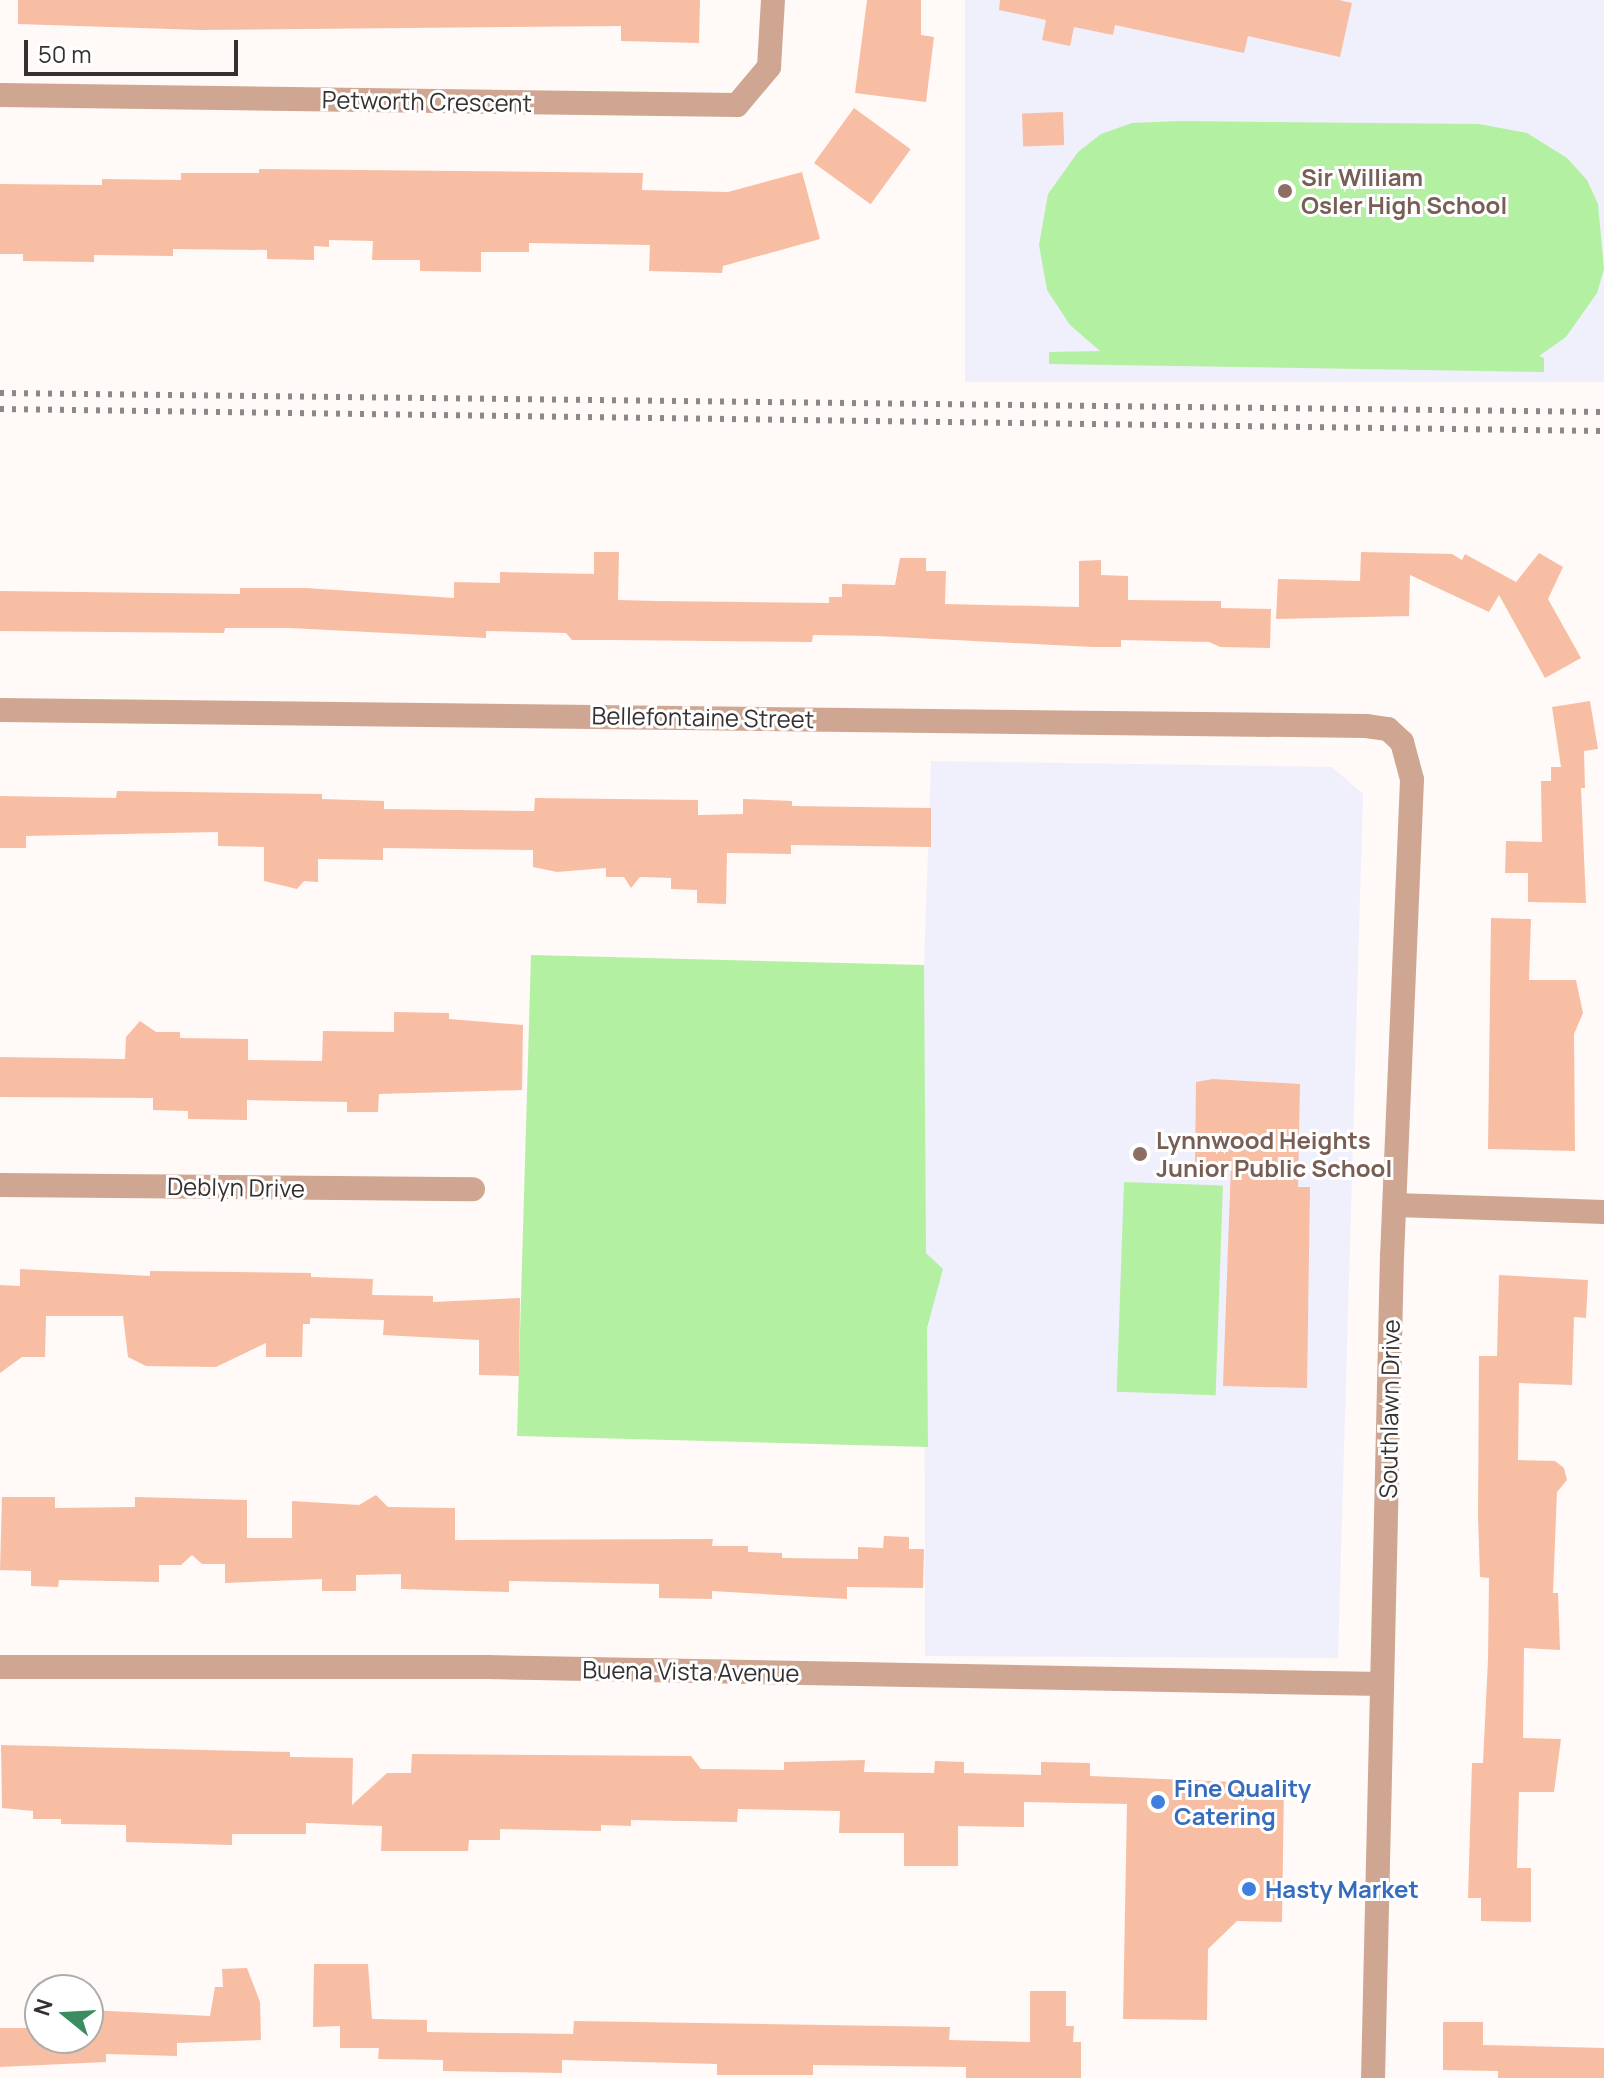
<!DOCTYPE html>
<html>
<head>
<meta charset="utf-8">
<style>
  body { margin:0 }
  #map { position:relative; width:1604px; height:2078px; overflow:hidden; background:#fff9f7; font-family:Manrope,sans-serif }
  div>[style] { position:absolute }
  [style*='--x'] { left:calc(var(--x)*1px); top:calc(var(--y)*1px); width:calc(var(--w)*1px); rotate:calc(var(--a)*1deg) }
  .education>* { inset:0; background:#f0effc; transform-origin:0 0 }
  .green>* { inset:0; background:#b4f0a2; transform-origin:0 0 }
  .building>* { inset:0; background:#f8bea4; transform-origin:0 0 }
  .street>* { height:24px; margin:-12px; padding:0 12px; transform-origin:12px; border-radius:12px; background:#cfa691 }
  .rail>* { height:6px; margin-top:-3px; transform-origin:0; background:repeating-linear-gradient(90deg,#8d8887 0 4px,transparent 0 12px) }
  .dots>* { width:22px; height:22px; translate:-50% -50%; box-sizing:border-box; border:4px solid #fff; border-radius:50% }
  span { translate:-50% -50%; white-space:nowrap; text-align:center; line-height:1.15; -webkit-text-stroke:6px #fff; paint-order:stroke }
  .street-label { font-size:24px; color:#353130 }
  .education-label { font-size:24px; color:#785e54; font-weight:700 }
  .left { translate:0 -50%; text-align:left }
  .shop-label { font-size:24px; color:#366cbe; font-weight:700 }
  .north { position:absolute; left:24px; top:1974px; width:80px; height:80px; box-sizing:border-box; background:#fff; border:2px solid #aeadac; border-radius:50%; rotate:288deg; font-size:22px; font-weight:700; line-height:32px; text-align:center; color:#353130 }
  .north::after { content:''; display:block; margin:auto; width:28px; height:36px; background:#3a8d60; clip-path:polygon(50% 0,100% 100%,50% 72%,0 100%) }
  .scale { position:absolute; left:24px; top:40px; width:214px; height:36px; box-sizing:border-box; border:4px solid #353130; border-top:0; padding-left:10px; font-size:24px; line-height:28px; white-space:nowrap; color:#353130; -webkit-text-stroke:6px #fff; paint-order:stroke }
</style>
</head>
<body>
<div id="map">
  <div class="education">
    <i style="left:965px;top:0;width:639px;height:382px"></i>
    <i style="clip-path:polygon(931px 761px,1332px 767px,1363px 794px,1338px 1658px,925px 1656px,924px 966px)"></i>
  </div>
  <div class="green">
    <i style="clip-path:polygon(1179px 121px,1479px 124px,1527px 133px,1567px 158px,1587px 180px,1598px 204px,1604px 269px,1597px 293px,1566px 337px,1539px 356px,1544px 358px,1544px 372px,1049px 364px,1049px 352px,1100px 351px,1070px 325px,1047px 290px,1039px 245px,1048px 194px,1078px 152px,1101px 134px,1132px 123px)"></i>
    <i style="clip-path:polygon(531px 955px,924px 965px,926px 1253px,943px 1269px,927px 1328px,928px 1447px,517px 1436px)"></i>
    <i style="left:1124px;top:1182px;width:99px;height:210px;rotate:2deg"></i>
  </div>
  <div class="building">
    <i style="clip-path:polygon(18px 0,700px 0,699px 43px,621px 41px,621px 26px,199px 30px,18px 24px)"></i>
    <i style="clip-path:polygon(867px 0,921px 0,921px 35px,934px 37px,926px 102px,855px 93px)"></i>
    <i style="clip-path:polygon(1000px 0,1339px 0,1352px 3px,1340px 57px,1248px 36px,1244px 53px,1115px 25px,1113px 35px,1074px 27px,1070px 46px,1042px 40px,1046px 20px,999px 10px)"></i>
    <i style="left:854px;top:108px;width:70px;height:68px;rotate:36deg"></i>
    <i style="left:1063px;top:112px;width:33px;height:41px;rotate:88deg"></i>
    <i style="clip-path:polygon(259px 169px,643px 173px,642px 190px,728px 192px,802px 172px,820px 239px,723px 266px,722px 273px,649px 271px,650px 245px,529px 243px,529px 252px,481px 252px,481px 272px,420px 271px,420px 260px,372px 260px,373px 241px,329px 240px,329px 247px,314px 246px,314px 260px,267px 259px,267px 250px,173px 249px,173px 256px,94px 255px,94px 262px,23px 261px,23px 254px,0 254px,0 184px,102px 185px,102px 179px,181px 180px,181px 173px,259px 173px)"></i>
    <i style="clip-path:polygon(594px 552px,619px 552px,618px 600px,656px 601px,829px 603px,829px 597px,842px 597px,842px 584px,895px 585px,900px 558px,926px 558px,926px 571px,946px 571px,945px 604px,1079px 607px,1079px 561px,1101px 560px,1101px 575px,1128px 576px,1128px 600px,1221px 601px,1221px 608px,1271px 609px,1270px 648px,1220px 647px,1209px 642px,1121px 640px,1121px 647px,1092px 647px,877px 636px,813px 635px,812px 642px,611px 640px,572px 640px,566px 633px,486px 631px,486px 638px,289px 628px,225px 628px,224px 633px,0 631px,0 591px,240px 594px,240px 588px,306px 588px,454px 598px,454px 582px,500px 583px,500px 572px,594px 574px)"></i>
    <i style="clip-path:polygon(1361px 552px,1452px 554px,1462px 560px,1465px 554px,1516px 582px,1539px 553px,1563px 567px,1548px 599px,1581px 658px,1545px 678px,1499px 595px,1489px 612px,1410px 575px,1409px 616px,1276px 619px,1278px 579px,1360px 581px)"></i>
    <i style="clip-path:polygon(1590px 701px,1598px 749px,1584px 751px,1585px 788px,1581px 788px,1586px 903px,1528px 902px,1528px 873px,1505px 873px,1506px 841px,1542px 842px,1541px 781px,1551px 781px,1551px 767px,1561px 767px,1552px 707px)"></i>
    <i style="clip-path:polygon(117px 791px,322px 794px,322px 799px,384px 801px,384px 809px,534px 811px,535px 798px,698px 800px,698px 815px,743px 814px,743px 799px,792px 801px,792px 806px,931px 808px,931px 847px,791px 845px,791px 854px,727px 853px,726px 904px,697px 903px,697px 890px,671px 889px,671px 878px,640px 877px,631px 888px,624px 877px,606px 877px,606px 868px,557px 872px,533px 867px,533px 850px,383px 848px,383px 860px,318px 859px,318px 882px,304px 881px,297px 889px,264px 881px,264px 847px,218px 846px,218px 832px,26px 836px,26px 848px,0 848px,0 796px,116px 798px)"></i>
    <i style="clip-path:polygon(1491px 918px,1531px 919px,1529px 980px,1576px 980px,1583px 1013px,1574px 1034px,1575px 1151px,1488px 1149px)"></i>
    <i style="clip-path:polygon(394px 1012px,449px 1013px,449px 1019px,523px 1025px,522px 1090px,379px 1094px,378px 1112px,347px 1112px,347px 1102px,247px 1100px,247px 1120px,188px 1119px,188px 1111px,153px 1110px,153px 1098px,0 1097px,0 1057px,125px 1059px,126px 1037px,140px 1021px,156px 1032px,180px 1032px,180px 1038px,248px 1039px,248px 1060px,322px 1061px,323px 1031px,394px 1032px)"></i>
    <i style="clip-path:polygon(1213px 1079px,1300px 1084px,1298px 1187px,1310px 1187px,1307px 1388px,1223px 1386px,1231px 1164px,1195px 1162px,1196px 1082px)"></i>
    <i style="clip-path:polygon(20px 1269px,150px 1276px,150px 1271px,311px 1273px,311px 1277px,373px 1279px,372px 1295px,433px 1296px,433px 1302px,520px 1298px,519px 1376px,479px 1375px,479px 1340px,383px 1335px,384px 1320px,310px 1318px,310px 1324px,303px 1324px,302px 1357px,266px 1357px,266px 1343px,216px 1367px,146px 1366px,128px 1357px,123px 1316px,46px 1316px,45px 1357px,22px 1357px,0 1373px,0 1285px,20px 1286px)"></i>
    <i style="clip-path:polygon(1499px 1275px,1588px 1280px,1586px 1318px,1574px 1317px,1572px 1385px,1519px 1383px,1518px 1460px,1555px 1461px,1564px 1468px,1567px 1480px,1557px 1492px,1556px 1516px,1553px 1593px,1558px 1593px,1560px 1650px,1524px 1648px,1523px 1738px,1561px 1739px,1554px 1792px,1519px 1792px,1517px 1868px,1531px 1868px,1531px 1922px,1481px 1921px,1481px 1898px,1468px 1898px,1472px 1763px,1483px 1763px,1488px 1659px,1489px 1578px,1480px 1577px,1478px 1517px,1479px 1356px,1497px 1356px)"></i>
    <i style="clip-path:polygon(376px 1495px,388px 1507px,455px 1508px,455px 1540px,713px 1539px,712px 1546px,748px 1546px,748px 1552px,782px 1553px,782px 1558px,858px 1559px,858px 1547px,883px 1548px,884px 1536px,909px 1537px,909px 1549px,924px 1549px,923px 1588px,847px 1587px,847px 1599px,712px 1591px,712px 1599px,659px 1598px,659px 1584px,509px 1581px,509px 1592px,401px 1589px,401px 1574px,356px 1575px,356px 1591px,322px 1591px,322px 1579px,225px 1583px,225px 1564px,202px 1564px,192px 1555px,181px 1565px,159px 1565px,159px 1582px,59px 1580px,58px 1587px,31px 1586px,31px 1571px,0 1570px,2px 1497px,55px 1497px,55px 1508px,135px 1507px,135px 1497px,247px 1500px,247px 1538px,292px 1538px,292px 1501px,359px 1505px)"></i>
    <i style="clip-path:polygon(1px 1745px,290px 1752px,290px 1757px,353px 1758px,352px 1805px,387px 1773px,411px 1773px,412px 1754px,691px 1756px,701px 1769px,784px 1770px,784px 1762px,865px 1760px,864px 1772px,934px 1773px,935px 1761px,964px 1762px,964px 1773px,1041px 1775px,1041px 1762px,1090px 1763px,1090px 1776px,1284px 1784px,1282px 1922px,1237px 1921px,1208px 1949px,1207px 2020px,1123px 2019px,1127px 1804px,1024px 1802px,1024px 1827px,958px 1826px,958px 1866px,904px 1866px,904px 1833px,839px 1833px,840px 1811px,738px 1809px,737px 1822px,631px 1820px,631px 1826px,601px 1825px,601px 1831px,500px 1829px,500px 1840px,469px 1840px,468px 1851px,381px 1851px,382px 1826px,306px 1823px,306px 1834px,232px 1834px,232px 1845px,126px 1842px,126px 1825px,61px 1824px,61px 1819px,33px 1819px,33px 1811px,2px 1808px)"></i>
    <i style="clip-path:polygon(314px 1964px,368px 1964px,372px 2019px,427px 2020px,427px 2032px,573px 2034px,574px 2021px,950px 2027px,949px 2040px,1030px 2042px,1030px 1991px,1066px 1991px,1066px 2026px,1074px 2026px,1073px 2042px,1081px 2042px,1081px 2078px,966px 2078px,966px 2067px,813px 2065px,813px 2075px,717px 2075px,717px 2064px,562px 2060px,562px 2073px,443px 2071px,443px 2060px,378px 2059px,379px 2048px,340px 2048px,340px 2026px,313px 2027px)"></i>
    <i style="clip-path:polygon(247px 1968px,260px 2002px,261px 2040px,177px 2043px,177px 2056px,106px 2054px,106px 2062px,0 2067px,0 2028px,40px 2028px,40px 2038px,88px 2038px,88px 2010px,210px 2016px,215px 1987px,223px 1987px,222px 1969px)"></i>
    <i style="clip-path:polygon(1443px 2022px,1483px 2022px,1483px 2045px,1604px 2048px,1604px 2078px,1498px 2078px,1498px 2071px,1443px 2070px)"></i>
  </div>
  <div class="street">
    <i style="--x:0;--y:95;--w:737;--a:0.78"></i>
    <i style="--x:737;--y:105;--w:50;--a:-49.9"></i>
    <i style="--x:769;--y:67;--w:67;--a:-86.6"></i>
    <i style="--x:0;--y:710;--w:1366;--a:0.67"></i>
    <i style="--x:1366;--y:726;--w:22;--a:8"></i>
    <i style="--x:1388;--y:729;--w:19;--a:43"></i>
    <i style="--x:1402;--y:742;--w:39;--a:75"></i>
    <i style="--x:1412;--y:780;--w:475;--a:92.4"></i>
    <i style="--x:1392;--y:1255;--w:823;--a:91.32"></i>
    <i style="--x:0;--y:1185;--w:473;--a:0.5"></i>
    <i style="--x:1395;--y:1205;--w:209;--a:1.9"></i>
    <i style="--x:0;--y:1667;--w:488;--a:0"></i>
    <i style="--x:488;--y:1667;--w:894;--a:1.09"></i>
  </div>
  <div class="rail">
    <i style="--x:0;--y:393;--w:1604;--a:0.68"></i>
    <i style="--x:0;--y:409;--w:1604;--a:0.79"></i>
  </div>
  <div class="dots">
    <i style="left:1285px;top:191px;background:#8d6e63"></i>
    <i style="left:1140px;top:1154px;background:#8d6e63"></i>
    <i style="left:1158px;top:1802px;background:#3f7fe0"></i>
    <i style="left:1249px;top:1889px;background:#3f7fe0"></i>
  </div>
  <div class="street-label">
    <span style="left:427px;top:101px;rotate:1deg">Petworth Crescent</span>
    <span style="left:703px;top:717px;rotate:1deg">Bellefontaine Street</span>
    <span style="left:236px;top:1187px;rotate:1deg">Deblyn Drive</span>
    <span style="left:1389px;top:1409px;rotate:-89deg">Southlawn Drive</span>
    <span style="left:691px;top:1671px;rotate:1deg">Buena Vista Avenue</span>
  </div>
  <div class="education-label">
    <span class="left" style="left:1301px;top:191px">Sir William<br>Osler High School</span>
    <span class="left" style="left:1156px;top:1154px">Lynnwood Heights<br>Junior Public School</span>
  </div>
  <div class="shop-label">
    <span class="left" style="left:1174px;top:1802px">Fine Quality<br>Catering</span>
    <span class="left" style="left:1265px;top:1889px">Hasty Market</span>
  </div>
  <div class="north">N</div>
  <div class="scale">50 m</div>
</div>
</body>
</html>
